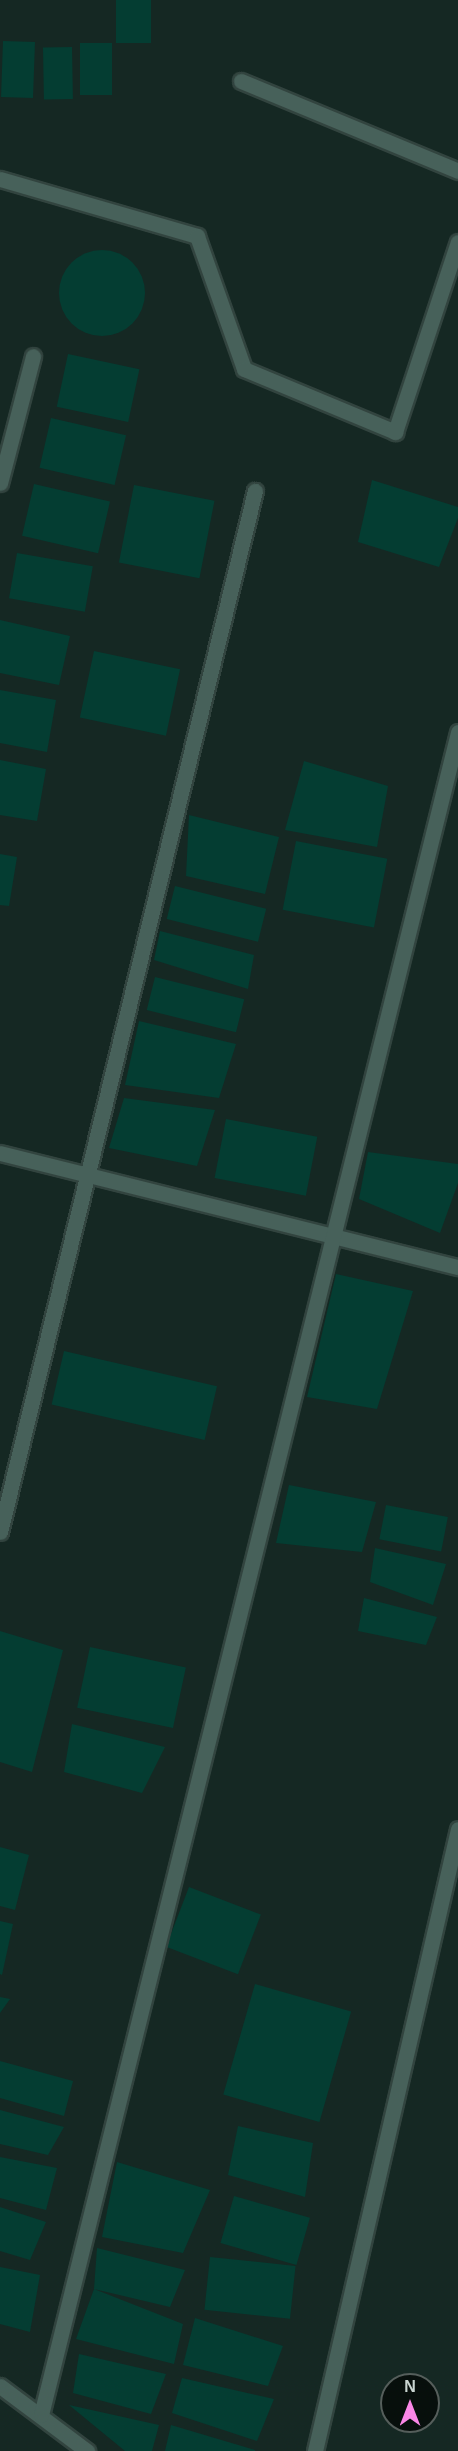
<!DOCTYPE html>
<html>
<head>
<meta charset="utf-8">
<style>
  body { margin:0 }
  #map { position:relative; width:458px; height:2451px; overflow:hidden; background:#152823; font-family:Arial,sans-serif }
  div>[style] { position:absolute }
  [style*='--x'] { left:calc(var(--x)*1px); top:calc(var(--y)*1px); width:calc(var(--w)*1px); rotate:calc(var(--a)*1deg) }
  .building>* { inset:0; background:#043d32; transform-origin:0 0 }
  .round { border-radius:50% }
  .roads { filter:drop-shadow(2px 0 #32443f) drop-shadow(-2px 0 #32443f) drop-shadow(0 2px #32443f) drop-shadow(0 -2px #32443f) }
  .minor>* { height:15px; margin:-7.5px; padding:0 7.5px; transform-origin:7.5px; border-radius:7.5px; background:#47615a }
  span { translate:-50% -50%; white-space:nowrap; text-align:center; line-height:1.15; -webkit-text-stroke:5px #070f0c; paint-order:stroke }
  .north { position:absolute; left:380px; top:2373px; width:60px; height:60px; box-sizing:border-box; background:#070f0c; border:2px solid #555e5b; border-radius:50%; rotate:0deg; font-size:16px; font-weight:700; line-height:24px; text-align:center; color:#c9d5d1 }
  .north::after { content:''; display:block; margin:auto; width:21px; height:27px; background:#fa87e7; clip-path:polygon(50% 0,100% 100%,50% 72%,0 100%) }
</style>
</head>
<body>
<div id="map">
  <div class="building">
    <i style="left:116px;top:0;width:35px;height:43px"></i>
    <i style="left:3px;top:41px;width:32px;height:56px;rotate:2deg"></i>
    <i style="left:80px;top:43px;width:32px;height:52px"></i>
    <i style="left:72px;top:47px;width:52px;height:29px;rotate:89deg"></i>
    <i class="round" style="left:59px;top:250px;width:86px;height:86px"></i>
    <i style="left:68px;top:354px;width:73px;height:54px;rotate:12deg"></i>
    <i style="left:51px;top:418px;width:77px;height:51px;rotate:13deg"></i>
    <i style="clip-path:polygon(372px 480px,458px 507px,458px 518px,439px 567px,358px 542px)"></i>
    <i style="left:34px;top:484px;width:78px;height:53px;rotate:13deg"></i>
    <i style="left:134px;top:485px;width:82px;height:79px;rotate:11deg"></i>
    <i style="left:17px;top:553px;width:77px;height:46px;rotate:10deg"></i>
    <i style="clip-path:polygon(0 620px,70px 636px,59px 685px,0 673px)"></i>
    <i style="left:94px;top:651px;width:88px;height:68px;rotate:12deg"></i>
    <i style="clip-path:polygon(0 690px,56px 700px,47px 752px,0 743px)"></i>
    <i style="clip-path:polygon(0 760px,46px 769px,37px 821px,0 815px)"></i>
    <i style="clip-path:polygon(304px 761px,388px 786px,377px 847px,285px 830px)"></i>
    <i style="clip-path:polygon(189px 815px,279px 837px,265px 894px,186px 876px)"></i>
    <i style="left:296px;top:841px;width:93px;height:70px;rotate:11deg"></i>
    <i style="clip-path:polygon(0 854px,17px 857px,9px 906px,0 905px)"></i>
    <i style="left:175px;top:886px;width:94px;height:34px;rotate:14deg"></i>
    <i style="clip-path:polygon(160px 931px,254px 955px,248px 989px,154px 960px)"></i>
    <i style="left:155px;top:977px;width:92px;height:34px;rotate:14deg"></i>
    <i style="clip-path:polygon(139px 1021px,236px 1044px,219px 1098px,125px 1085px)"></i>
    <i style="clip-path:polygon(124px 1098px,215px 1110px,197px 1166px,109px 1148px)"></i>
    <i style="left:226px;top:1119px;width:93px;height:60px;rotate:11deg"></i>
    <i style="clip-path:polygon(368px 1152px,458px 1164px,458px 1183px,440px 1233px,359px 1199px)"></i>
    <i style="clip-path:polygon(336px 1274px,413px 1291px,377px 1409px,307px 1397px)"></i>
    <i style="left:64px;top:1351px;width:157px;height:55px;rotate:13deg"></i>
    <i style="clip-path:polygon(289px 1485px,376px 1502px,362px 1552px,276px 1543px)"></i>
    <i style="left:386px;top:1505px;width:63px;height:35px;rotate:11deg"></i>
    <i style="clip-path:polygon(375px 1548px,446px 1564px,433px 1605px,370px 1582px)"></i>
    <i style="clip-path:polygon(364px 1598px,437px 1617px,426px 1645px,358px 1631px)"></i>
    <i style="clip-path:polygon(0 1631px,63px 1650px,32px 1772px,0 1762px)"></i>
    <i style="left:90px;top:1647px;width:98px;height:62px;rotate:12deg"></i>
    <i style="clip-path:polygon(72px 1724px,165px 1747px,142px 1793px,64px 1772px)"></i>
    <i style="clip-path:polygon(0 1847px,29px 1855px,15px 1910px,0 1906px)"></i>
    <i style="left:189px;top:1887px;width:77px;height:64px;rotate:21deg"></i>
    <i style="clip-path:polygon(0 1921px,13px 1924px,2px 1975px,0 1974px)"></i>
    <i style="left:255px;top:1984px;width:100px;height:115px;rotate:16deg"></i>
    <i style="clip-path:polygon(0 1997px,10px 1999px,0 2013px)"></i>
    <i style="clip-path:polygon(0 2061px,73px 2081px,64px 2116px,0 2098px)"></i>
    <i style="clip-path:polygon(0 2110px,64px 2127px,48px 2155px,0 2144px)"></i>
    <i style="clip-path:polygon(238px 2126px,313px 2143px,305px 2197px,228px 2175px)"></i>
    <i style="clip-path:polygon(0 2157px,57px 2168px,46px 2210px,0 2198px)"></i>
    <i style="clip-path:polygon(117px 2162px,210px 2190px,183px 2253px,102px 2237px)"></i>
    <i style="left:234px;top:2196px;width:79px;height:49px;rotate:16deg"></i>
    <i style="clip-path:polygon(0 2207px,46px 2222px,30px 2260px,0 2251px)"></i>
    <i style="clip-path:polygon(97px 2248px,185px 2270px,170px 2307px,94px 2289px,183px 2324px,174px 2364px,76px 2339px,94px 2289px)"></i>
    <i style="left:210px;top:2257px;width:86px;height:53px;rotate:6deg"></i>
    <i style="clip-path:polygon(0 2267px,40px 2275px,30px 2332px,0 2324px)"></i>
    <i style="clip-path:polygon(195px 2318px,283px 2346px,268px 2386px,183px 2365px)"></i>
    <i style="clip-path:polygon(79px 2354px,166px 2374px,151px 2414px,73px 2393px)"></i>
    <i style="clip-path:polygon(182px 2378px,274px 2399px,257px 2441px,172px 2413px)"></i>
    <i style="clip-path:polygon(69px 2405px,159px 2425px,152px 2451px,125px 2451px)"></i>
    <i style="clip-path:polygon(171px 2425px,255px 2450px,255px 2451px,165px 2451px)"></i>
  </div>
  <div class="roads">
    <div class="minor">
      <i style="--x:241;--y:81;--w:235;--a:22.5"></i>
      <i style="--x:0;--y:179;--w:205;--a:16.1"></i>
      <i style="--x:197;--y:236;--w:141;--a:70.5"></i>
      <i style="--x:244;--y:369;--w:164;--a:22.6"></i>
      <i style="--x:395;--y:432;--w:200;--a:-71.7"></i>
      <i style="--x:0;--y:483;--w:131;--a:-75.4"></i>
      <i style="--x:0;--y:1153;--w:472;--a:14"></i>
      <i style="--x:0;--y:1532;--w:1072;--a:-76.24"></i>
      <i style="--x:0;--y:2386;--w:109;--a:36.8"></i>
      <i style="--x:41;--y:2415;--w:1734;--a:-76.08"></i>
      <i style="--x:315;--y:2451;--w:638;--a:-77.05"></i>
    </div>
  </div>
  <div class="north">N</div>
</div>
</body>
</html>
